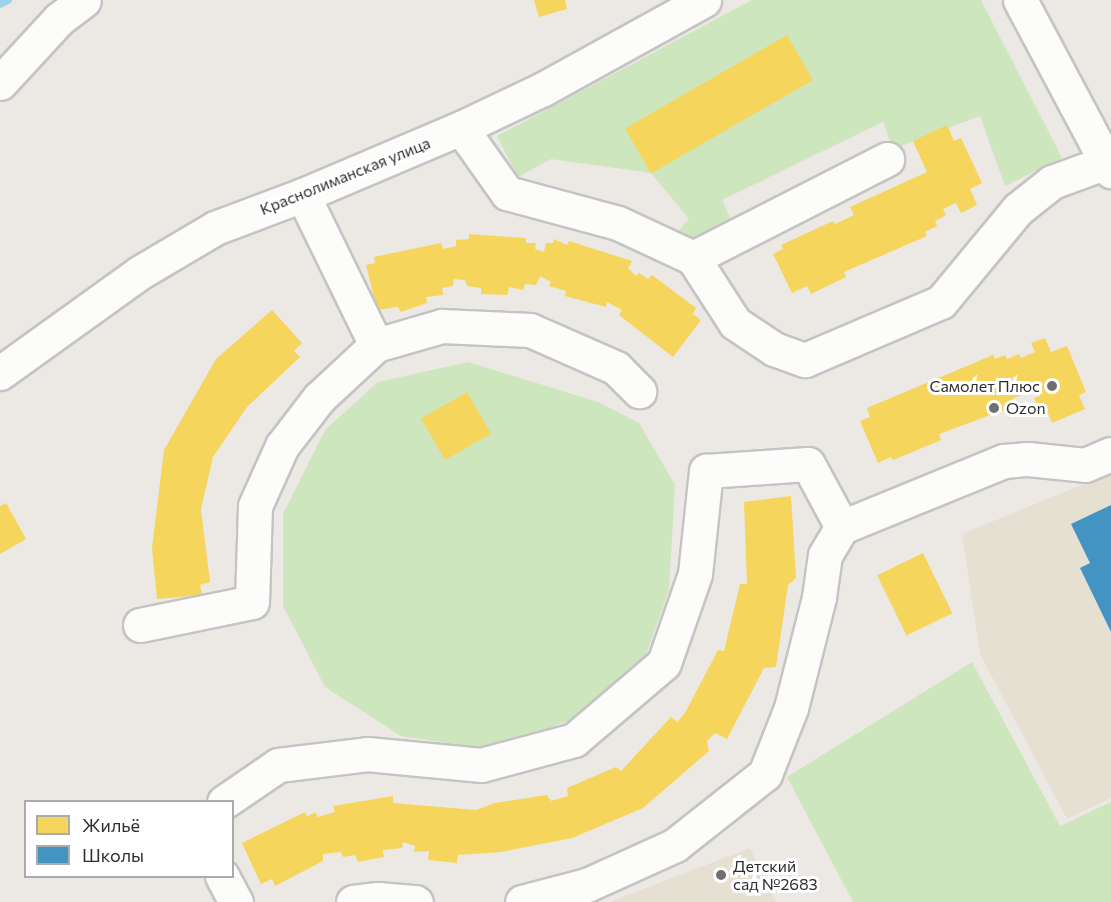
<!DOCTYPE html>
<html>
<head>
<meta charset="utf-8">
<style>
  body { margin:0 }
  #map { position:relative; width:1111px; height:902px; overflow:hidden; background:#ece8e4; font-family:Commissioner,sans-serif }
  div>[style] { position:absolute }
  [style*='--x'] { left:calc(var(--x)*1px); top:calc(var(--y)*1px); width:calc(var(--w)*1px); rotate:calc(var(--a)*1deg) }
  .education>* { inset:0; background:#e6e0d3 }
  .green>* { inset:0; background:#cee6be }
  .homes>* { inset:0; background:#f6d55c; transform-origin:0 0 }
  .schools>* { inset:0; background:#4393c3 }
  .stream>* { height:8px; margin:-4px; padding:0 4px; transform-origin:4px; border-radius:4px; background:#99d6ec }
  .roads { filter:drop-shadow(2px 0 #c5c4c5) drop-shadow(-2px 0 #c5c4c5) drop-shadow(0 2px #c5c4c5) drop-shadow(0 -2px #c5c4c5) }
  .minor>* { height:33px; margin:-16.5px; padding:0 16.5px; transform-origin:16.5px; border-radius:16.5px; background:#fcfcfb }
  .dots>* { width:16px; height:16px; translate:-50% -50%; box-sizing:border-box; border:3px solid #fff; border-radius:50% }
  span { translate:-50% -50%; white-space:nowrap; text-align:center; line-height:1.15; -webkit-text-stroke:6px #fff; paint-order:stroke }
  .street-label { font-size:16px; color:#2e2e2e }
  .poi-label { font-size:16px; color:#2e2e2e }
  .right { translate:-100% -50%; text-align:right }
  .left { translate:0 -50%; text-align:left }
  .legend { position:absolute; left:24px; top:800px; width:210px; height:78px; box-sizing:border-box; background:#fff; border:2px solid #ababab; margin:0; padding:8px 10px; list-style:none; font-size:18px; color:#2e2e2e }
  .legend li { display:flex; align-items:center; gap:12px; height:30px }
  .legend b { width:30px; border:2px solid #ababab }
</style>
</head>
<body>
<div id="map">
  <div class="education">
    <i style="clip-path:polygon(1111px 473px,1111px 798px,1067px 819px,980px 654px,962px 534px)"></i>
    <i style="clip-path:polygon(750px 848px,776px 902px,610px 902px)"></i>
  </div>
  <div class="green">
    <i style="clip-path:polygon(752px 0,981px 0,1062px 158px,1005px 186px,980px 116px,893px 149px,883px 122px,722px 200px,732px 222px,687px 249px,675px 234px,689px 219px,651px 173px,551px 159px,518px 177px,497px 136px)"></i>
    <i style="clip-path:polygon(468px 362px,598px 402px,639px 423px,675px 485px,669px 590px,644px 661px,583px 715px,516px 741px,479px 748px,401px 736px,325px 687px,283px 606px,283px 514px,325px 430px,378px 382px)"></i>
    <i style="clip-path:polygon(972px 662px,1060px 826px,1111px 802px,1111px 902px,853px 902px,787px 777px)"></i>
  </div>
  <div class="homes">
    <i style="clip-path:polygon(534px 0,565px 0,567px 9px,539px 17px)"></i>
    <i style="left:787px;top:35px;width:52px;height:187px;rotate:60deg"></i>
    <i style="clip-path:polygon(947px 125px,954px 141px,961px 138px,982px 183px,970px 189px,977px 205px,961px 213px,956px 203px,943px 209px,946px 215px,935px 221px,937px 226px,925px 232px,927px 236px,844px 272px,846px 277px,811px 294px,807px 286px,792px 293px,773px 254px,783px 249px,781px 245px,833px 221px,835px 224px,854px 215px,850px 207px,927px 172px,913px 141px)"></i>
    <i style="clip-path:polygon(469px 234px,526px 238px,526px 243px,536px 243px,535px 249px,544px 252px,546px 243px,553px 243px,554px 239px,567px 245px,569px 241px,632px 261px,628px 268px,636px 276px,639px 273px,648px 279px,652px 275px,696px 308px,693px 314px,701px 320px,673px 357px,619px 315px,622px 310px,607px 302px,606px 307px,565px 296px,566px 291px,549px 286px,551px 282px,540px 276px,536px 285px,525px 284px,523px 290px,509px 287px,507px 295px,481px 294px,481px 288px,467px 286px,465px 280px,454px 279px,453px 286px,442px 288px,443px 295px,426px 297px,427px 303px,401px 312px,398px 307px,377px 310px,366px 265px,375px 263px,374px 257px,441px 243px,443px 249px,456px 246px,456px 240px,469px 239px)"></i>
    <i style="clip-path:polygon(272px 310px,302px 343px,294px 351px,300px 357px,247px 407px,213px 457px,201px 509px,210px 582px,200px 585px,202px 595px,157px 599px,152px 548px,164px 450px,216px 359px)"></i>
    <i style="clip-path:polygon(1045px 338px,1051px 352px,1067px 346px,1086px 392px,1079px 395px,1085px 409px,1052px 423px,1048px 413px,1042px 416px,1034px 398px,1040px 396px,1037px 388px,1012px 399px,1015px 406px,939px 434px,941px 440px,893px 460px,891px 457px,878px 463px,860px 421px,870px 417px,867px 408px,993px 355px,995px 359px,1005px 355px,1007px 359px,1019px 354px,1021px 358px,1035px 352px,1031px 343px)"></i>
    <i style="left:467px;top:392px;width:48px;height:53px;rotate:60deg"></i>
    <i style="clip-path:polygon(791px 496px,796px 578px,788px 585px,776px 667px,764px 668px,727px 739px,715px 733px,707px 741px,709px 751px,643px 808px,572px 838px,501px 852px,458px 855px,457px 863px,428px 860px,429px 851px,414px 852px,415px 846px,403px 842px,402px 848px,383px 850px,384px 857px,358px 862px,355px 855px,343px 857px,341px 852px,323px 854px,323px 861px,275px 886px,272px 879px,261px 884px,242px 843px,305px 812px,307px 817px,315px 812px,318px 817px,335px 812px,333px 806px,393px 796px,393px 803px,476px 810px,495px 803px,547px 795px,551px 801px,568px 796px,567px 788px,616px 767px,621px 771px,671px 717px,677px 722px,685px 713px,718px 650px,724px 651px,740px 584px,747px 584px,744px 502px)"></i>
    <i style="clip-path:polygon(6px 503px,26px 539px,0 554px,0 506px)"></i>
    <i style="left:923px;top:553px;width:67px;height:51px;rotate:64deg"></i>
  </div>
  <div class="schools">
    <i style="clip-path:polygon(1111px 505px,1111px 632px,1080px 568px,1090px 563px,1071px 524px)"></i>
  </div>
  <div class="stream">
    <i style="--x:0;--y:4;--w:9;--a:-27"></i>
  </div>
  <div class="roads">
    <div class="minor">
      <i style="--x:1020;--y:0;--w:194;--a:62"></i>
      <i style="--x:0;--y:83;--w:87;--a:-47.3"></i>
      <i style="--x:59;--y:19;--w:31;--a:-37"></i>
      <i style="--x:461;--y:128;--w:80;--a:54.7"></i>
      <i style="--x:507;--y:193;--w:115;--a:15.1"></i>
      <i style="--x:618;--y:223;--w:83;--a:25"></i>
      <i style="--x:693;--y:258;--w:77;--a:57.1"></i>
      <i style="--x:735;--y:323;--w:47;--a:33.7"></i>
      <i style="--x:774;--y:349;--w:33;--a:20"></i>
      <i style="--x:805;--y:360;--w:148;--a:-23.1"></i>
      <i style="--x:941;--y:302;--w:121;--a:-50.4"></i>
      <i style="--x:1018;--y:209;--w:43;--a:-38.5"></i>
      <i style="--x:1052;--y:182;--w:59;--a:-20"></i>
      <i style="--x:693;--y:258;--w:218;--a:-27"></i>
      <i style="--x:376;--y:345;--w:69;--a:-16.1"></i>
      <i style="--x:442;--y:326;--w:88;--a:2.6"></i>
      <i style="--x:530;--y:330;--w:94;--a:23.8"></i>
      <i style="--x:616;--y:368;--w:33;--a:45"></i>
      <i style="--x:0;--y:373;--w:171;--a:-35.7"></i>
      <i style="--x:139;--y:273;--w:88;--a:-30.6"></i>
      <i style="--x:215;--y:228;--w:94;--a:-20.6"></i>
      <i style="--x:303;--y:195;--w:172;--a:-23"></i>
      <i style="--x:461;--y:128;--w:91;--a:-25.4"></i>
      <i style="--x:543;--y:89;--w:184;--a:-28.9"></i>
      <i style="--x:140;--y:625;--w:114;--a:-11.6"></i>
      <i style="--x:252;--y:602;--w:96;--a:-88.2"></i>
      <i style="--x:255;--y:506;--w:66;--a:-65.8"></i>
      <i style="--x:282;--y:446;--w:61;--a:-52.4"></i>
      <i style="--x:319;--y:398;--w:78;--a:-42.9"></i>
      <i style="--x:376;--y:345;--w:167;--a:-116"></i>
      <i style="--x:224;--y:802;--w:65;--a:-34.4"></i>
      <i style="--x:278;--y:765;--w:90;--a:-7"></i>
      <i style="--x:367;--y:754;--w:115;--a:5.5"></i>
      <i style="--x:481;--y:765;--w:96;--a:-15"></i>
      <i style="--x:574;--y:740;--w:118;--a:-40.5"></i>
      <i style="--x:664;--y:663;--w:94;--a:-70.8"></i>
      <i style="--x:695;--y:574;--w:104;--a:-83.9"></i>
      <i style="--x:706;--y:471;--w:102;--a:-3.9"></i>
      <i style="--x:808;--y:464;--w:72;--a:61.6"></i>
      <i style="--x:222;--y:876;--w:30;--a:62"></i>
      <i style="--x:353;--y:902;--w:25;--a:-7"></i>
      <i style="--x:378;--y:899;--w:38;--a:5"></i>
      <i style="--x:522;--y:902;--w:67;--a:-14.7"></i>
      <i style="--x:587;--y:885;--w:97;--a:-24.4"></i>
      <i style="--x:675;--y:845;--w:115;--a:-38.3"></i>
      <i style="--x:765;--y:774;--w:71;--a:-68.5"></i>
      <i style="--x:791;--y:708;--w:114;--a:-75.8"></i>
      <i style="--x:819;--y:597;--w:42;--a:-81.9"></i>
      <i style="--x:825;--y:555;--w:33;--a:-59"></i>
      <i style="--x:842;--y:527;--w:175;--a:-22.2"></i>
      <i style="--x:1004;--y:461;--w:24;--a:-5"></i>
      <i style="--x:1028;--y:459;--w:57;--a:6"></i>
      <i style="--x:1085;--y:465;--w:28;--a:-23"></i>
    </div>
  </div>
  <div class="dots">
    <i style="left:1052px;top:386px;background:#706f6e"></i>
    <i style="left:994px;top:408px;background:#706f6e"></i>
    <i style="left:721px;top:875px;background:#706f6e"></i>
  </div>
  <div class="street-label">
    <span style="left:345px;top:176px;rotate:-22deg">Краснолиманская улица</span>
  </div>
  <div class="poi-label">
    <span class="right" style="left:1040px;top:386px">Самолет Плюс</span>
    <span class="left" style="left:1006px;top:408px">Ozon</span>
    <span class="left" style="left:733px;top:875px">Детский<br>сад №2683</span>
  </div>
  <ul class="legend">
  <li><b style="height:16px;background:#f6d55c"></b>Жильё</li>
  <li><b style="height:16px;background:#4393c3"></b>Школы</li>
  </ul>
</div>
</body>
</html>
